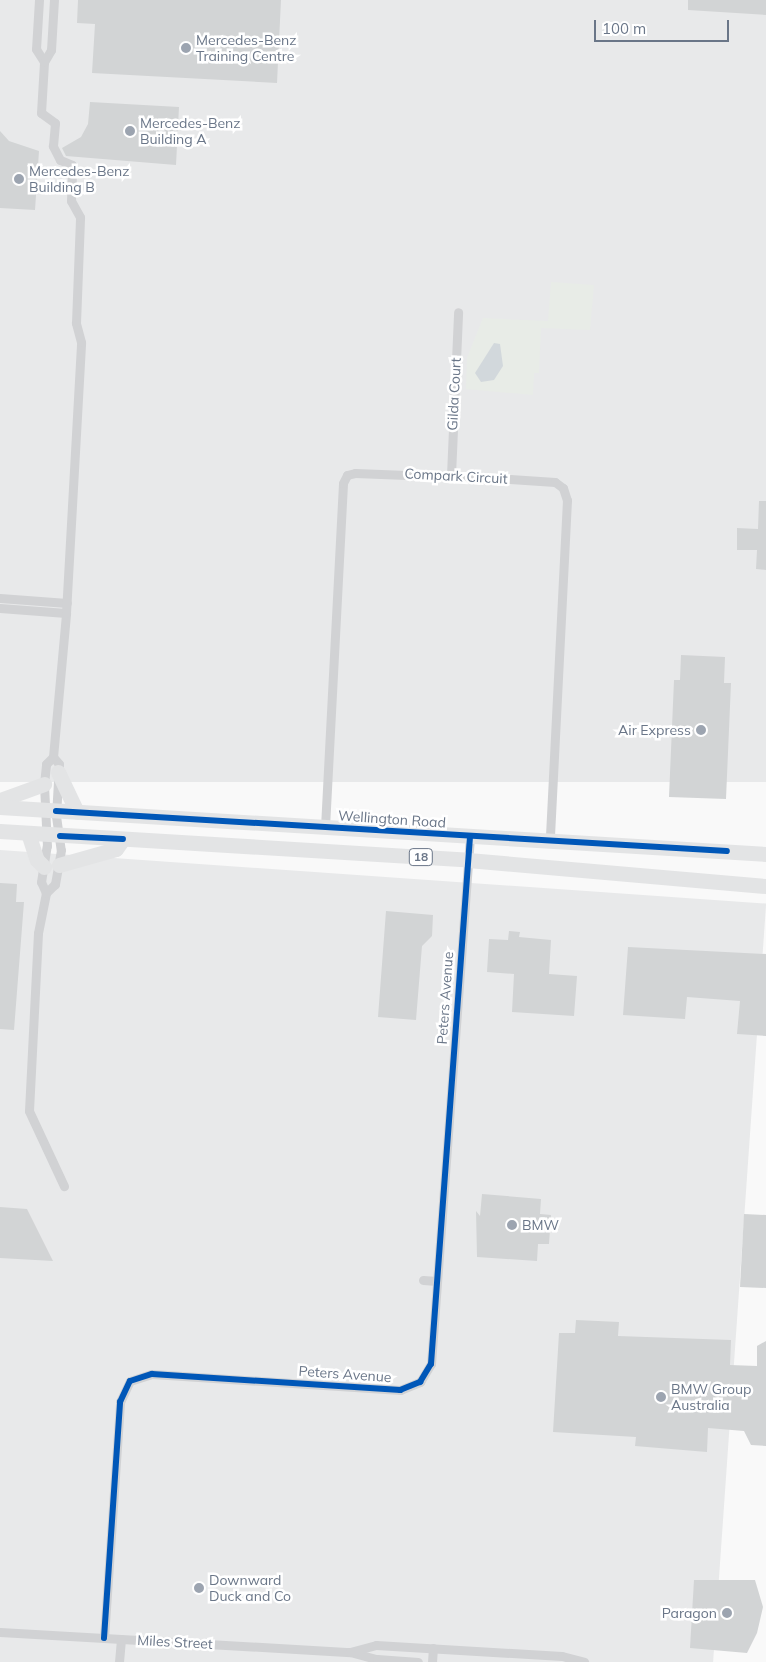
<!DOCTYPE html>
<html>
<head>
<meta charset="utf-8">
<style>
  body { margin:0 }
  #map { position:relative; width:766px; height:1662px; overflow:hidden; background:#f9f9f9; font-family:Mulish,sans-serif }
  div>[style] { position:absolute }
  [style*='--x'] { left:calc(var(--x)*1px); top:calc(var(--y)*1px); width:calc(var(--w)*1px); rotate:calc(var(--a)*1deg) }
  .built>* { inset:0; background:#e8e9ea; transform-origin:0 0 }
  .green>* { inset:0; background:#e8ece7 }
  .water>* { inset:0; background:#d2d8dc }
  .building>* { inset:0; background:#d2d4d5 }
  .minor>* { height:9px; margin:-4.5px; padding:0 4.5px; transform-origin:4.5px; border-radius:4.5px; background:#d1d2d4 }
  .trunk>* { height:15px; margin:-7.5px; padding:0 7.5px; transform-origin:7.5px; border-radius:7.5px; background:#e3e4e5 }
  .cycleway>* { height:6px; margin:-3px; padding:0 3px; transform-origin:3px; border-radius:3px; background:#0057b8 }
  .dots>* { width:14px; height:14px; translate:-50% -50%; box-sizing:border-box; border:2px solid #fff; border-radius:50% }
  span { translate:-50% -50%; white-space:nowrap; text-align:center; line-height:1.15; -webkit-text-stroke:5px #fff; paint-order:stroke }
  .shield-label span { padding:1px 4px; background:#fff; border:1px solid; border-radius:4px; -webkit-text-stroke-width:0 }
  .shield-label { font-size:12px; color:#6a7688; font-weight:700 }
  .poi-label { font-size:14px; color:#6a7688 }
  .left { translate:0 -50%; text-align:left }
  .right { translate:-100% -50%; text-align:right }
  .street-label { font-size:14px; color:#6a7688 }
  .scale { position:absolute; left:594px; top:20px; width:135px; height:22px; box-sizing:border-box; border:2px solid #6a7688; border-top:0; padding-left:6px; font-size:15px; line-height:18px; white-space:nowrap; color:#6a7688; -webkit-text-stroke:4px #fff; paint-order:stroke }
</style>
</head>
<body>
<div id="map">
  <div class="built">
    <i style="left:0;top:0;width:766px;height:782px"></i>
    <i style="left:0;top:850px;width:768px;height:812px;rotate:4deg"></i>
  </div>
  <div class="green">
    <i style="clip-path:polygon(551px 282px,594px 285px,590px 330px,541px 328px,539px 373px,534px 373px,533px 395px,466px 389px,467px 358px,483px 318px,548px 321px)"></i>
  </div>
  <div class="water">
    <i style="clip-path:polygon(494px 343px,500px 344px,503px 366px,494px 380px,481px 382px,475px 373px)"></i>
  </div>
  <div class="building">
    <i style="clip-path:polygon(78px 0,281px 0,277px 83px,92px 73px,95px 24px,77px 23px)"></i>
    <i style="clip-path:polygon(688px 0,766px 0,766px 15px,688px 10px)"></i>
    <i style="clip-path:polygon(90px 102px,179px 107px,176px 165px,66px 156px,62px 148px,81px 137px,88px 124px)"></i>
    <i style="clip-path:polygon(0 131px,9px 141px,39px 151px,35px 210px,0 208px)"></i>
    <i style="clip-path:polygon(759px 501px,766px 501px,766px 570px,756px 569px,757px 550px,737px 550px,737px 528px,758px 529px)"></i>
    <i style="clip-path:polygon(681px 655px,725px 657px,724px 683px,731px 683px,726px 799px,669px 797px,674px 680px,680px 680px)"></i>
    <i style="clip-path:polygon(0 883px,17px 884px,16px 902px,24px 902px,14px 1030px,0 1029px)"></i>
    <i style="clip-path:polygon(386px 911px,433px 915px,432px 936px,422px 946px,416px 1020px,378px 1017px)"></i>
    <i style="clip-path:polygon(509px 931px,520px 932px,519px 937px,551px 940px,549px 974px,577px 976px,574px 1016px,512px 1012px,514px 974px,487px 972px,489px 939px,508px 940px)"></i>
    <i style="clip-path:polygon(628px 947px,766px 954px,766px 1036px,737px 1034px,740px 1001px,687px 997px,685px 1019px,623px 1015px)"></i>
    <i style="clip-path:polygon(482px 1194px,541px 1199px,540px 1214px,551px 1215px,549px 1244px,538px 1244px,537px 1261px,477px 1257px,476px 1211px,480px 1216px)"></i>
    <i style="clip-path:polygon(0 1207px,27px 1209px,53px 1261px,0 1258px)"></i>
    <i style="clip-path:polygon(744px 1214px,766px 1215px,766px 1288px,740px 1287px)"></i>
    <i style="clip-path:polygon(576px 1320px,619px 1322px,618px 1336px,731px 1340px,730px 1365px,757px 1366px,757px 1346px,766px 1341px,766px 1446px,751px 1445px,744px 1431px,708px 1428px,707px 1452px,635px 1446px,636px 1437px,553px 1432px,559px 1333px,575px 1333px)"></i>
    <i style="clip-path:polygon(694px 1580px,755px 1580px,763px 1607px,757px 1633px,747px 1653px,690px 1648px)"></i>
  </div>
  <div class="minor">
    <i style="--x:39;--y:0;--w:49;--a:93.5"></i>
    <i style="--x:36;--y:49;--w:15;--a:58"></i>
    <i style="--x:451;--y:475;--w:163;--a:-87.5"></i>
    <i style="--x:0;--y:598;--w:67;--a:4.3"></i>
    <i style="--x:0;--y:608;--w:66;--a:4.3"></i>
    <i style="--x:53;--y:757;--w:9;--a:49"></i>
    <i style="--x:59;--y:764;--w:52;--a:93.3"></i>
    <i style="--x:56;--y:816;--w:34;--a:82"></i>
    <i style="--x:61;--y:850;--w:35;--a:100"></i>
    <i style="--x:55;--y:884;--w:13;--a:135"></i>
    <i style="--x:46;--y:893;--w:41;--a:101.3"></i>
    <i style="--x:38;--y:933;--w:178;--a:92.9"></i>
    <i style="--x:29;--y:1111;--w:83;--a:65"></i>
    <i style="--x:325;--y:827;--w:344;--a:-87"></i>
    <i style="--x:343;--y:483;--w:9;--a:-63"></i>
    <i style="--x:347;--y:475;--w:8;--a:-14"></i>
    <i style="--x:355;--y:473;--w:155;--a:2.2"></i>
    <i style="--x:510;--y:479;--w:45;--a:3.8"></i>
    <i style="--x:555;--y:482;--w:10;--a:37"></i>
    <i style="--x:563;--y:488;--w:13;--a:72"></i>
    <i style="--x:567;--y:500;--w:341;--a:92.9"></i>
    <i style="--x:46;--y:893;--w:12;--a:-114"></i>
    <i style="--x:41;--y:882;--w:36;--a:-81"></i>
    <i style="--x:47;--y:846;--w:62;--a:-92.8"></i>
    <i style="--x:44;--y:784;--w:20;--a:-84"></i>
    <i style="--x:46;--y:764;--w:10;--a:-45"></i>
    <i style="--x:53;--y:757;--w:145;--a:-84.8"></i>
    <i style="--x:66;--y:613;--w:271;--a:-86.8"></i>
    <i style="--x:81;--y:342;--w:20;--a:-105"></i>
    <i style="--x:76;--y:323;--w:106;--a:-87.8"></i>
    <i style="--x:80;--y:217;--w:18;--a:-119"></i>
    <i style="--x:71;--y:201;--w:36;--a:-88"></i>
    <i style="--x:72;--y:165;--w:13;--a:-157"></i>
    <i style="--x:60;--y:160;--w:16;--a:-117"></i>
    <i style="--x:53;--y:146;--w:23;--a:-85"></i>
    <i style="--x:55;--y:123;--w:17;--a:-144"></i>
    <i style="--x:41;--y:113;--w:51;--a:-86.6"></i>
    <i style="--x:44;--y:62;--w:14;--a:-60"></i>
    <i style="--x:51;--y:50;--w:50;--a:-86.6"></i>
    <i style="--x:423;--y:1280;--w:14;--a:4"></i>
    <i style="--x:0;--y:1632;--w:351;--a:3.3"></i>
    <i style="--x:350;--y:1652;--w:28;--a:15"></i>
    <i style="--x:377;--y:1659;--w:41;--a:4.2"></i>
    <i style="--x:104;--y:1638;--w:237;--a:-86.1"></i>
    <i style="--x:120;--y:1402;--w:23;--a:-65"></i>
    <i style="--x:130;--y:1381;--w:23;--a:-18"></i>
    <i style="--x:152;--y:1374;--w:249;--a:3.7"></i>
    <i style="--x:400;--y:1390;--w:22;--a:-22"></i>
    <i style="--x:420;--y:1382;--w:21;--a:-59"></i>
    <i style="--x:431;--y:1364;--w:528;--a:-85.77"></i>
    <i style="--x:350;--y:1652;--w:27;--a:-15"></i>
    <i style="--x:376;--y:1645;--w:186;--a:3.4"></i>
    <i style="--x:562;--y:1656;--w:23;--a:15"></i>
    <i style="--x:119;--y:1662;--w:23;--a:-85"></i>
    <i style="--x:432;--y:1662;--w:14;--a:-86"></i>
  </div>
  <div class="trunk">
    <i style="--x:58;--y:772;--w:44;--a:64.6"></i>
    <i style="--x:0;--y:800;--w:47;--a:-20"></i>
    <i style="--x:0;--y:807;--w:767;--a:3.51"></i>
    <i style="--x:0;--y:831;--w:469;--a:3.5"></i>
    <i style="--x:468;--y:860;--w:299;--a:5"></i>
    <i style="--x:28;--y:833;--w:28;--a:72"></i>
    <i style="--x:37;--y:860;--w:10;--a:45"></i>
    <i style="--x:59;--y:865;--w:59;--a:-15.7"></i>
    <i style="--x:116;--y:849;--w:12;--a:-55"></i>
  </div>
  <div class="cycleway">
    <i style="--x:56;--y:811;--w:672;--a:3.41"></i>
    <i style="--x:60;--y:836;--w:63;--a:2.7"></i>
    <i style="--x:104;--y:1638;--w:237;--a:-86.1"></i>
    <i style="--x:120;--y:1402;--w:23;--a:-65"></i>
    <i style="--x:130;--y:1381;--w:23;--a:-18"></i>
    <i style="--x:152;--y:1374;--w:249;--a:3.7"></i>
    <i style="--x:400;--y:1390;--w:22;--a:-22"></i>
    <i style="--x:420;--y:1382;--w:21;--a:-59"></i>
    <i style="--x:431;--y:1364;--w:528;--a:-85.77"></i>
  </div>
  <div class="dots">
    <i style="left:186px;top:48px;background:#9ca4b0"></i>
    <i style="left:130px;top:131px;background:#9ca4b0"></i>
    <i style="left:19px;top:179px;background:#9ca4b0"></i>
    <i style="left:701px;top:730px;background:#9ca4b0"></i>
    <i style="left:512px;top:1225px;background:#9ca4b0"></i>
    <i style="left:661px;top:1397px;background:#9ca4b0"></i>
    <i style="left:199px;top:1588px;background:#9ca4b0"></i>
    <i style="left:727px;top:1613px;background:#9ca4b0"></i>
  </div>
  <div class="shield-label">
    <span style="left:421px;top:857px">18</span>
  </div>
  <div class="poi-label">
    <span class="left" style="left:196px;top:48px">Mercedes-Benz<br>Training Centre</span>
    <span class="left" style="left:140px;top:131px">Mercedes-Benz<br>Building A</span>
    <span class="left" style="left:29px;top:179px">Mercedes-Benz<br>Building B</span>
    <span class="right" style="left:691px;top:730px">Air Express</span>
    <span class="left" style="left:522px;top:1225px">BMW</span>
    <span class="left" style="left:671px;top:1397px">BMW Group<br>Australia</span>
    <span class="left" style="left:209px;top:1588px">Downward<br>Duck and Co</span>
    <span class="right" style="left:717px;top:1613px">Paragon</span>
  </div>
  <div class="street-label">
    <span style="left:454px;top:394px;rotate:-87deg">Gilda Court</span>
    <span style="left:456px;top:476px;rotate:3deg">Compark Circuit</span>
    <span style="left:392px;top:819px;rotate:4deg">Wellington Road</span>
    <span style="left:445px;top:998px;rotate:-86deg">Peters Avenue</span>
    <span style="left:345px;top:1374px;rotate:4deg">Peters Avenue</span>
    <span style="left:175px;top:1642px;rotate:3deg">Miles Street</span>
  </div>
  <div class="scale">100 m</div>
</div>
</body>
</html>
